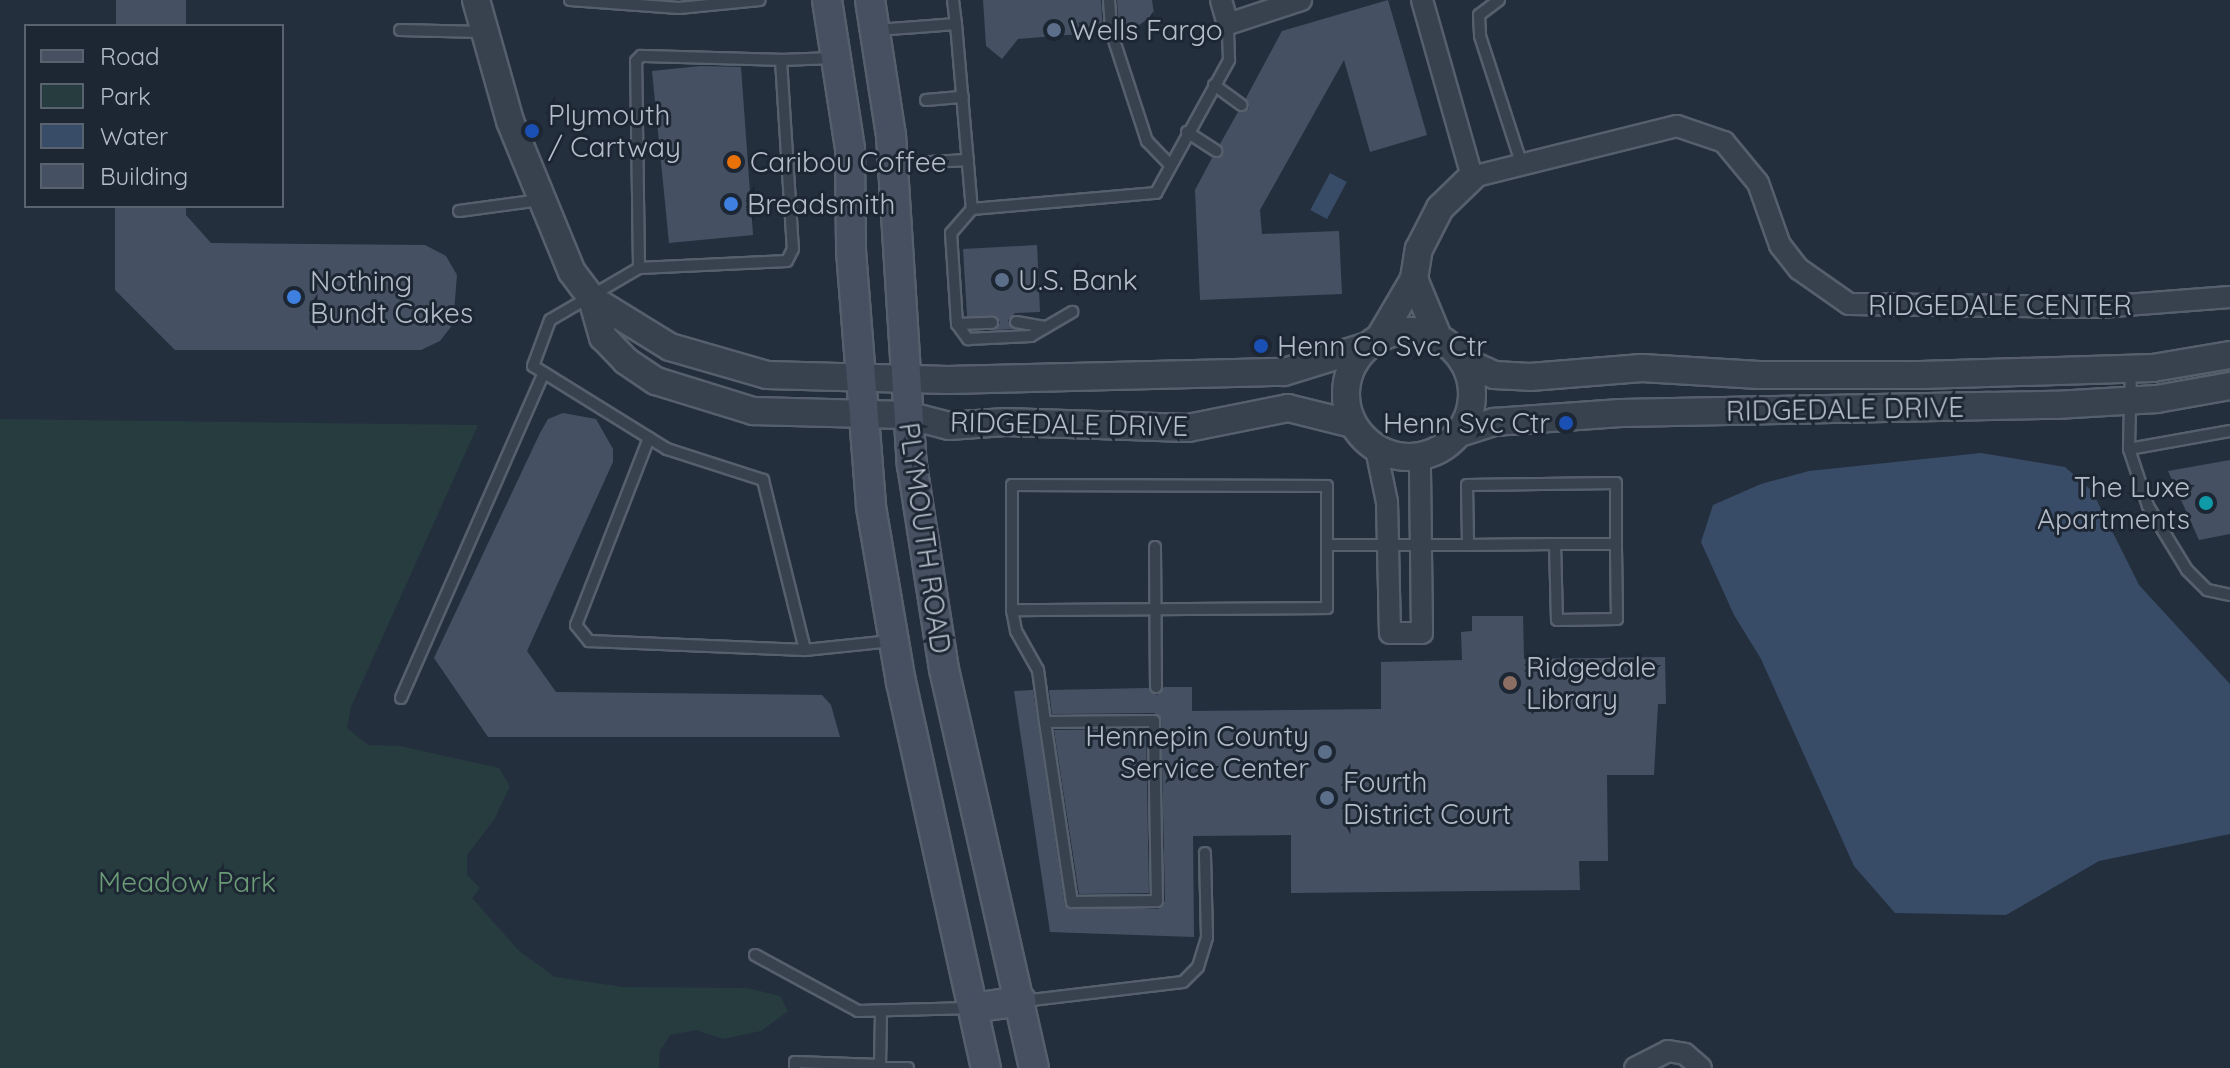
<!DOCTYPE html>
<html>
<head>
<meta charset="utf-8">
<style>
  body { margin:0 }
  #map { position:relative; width:2230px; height:1068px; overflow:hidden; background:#242f3e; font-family:Quicksand,sans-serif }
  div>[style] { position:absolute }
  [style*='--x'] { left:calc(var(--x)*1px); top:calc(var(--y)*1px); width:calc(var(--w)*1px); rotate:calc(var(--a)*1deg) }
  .green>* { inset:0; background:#263c3f }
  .water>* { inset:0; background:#394c67; transform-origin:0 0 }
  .building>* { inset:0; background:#455162; transform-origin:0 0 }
  .roads { filter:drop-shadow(2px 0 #565f6c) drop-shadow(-2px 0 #565f6c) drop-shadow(0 2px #565f6c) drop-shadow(0 -2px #565f6c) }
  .service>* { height:10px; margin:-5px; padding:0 5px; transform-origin:5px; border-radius:5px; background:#38414e }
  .minor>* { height:20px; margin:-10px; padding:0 10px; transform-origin:10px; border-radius:10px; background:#38414e }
  .tertiary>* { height:26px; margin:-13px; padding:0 13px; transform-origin:13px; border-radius:13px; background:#38414e }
  .tertiary>.ring { margin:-13px; padding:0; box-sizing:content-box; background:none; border:26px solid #38414e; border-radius:50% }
  .secondary>* { height:28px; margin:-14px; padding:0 14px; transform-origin:14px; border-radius:14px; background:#465061 }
  .dots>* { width:22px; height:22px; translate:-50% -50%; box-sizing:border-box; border:4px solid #1d2633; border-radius:50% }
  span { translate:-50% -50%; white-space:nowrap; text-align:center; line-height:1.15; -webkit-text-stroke:6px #1d2633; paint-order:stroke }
  .poi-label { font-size:28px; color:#b4bcc9 }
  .left { translate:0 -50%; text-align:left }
  .right { translate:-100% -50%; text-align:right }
  .street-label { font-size:28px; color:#b4bcc9 }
  .park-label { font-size:28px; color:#6b9a76 }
  .legend { position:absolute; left:24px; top:24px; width:260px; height:184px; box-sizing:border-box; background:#1d2633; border:2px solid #59626f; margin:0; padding:10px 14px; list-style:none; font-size:24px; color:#b4bcc9 }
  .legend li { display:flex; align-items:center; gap:16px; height:40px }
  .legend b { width:40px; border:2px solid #59626f }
</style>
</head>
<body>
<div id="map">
  <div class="green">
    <i style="clip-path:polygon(0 419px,478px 425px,351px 707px,347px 728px,368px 745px,400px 746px,499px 768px,510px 786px,494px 820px,467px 855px,467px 875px,480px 888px,472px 898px,519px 951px,555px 977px,623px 987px,747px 988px,780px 996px,788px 1011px,761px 1031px,723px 1039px,696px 1030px,670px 1035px,660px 1051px,659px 1068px,0 1068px)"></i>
  </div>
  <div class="water">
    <i style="left:1330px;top:173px;width:19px;height:42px;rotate:28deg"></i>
    <i style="clip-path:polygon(1981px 453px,2065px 467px,2092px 491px,2139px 585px,2230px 684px,2230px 834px,2099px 861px,2006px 915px,1895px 913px,1854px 866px,1761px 659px,1734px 615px,1701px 542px,1713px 505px,1761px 484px,1809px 471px)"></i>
  </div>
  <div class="building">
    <i style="left:116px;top:0;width:70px;height:26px"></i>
    <i style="clip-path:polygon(983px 0,1101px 0,1103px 32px,1018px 39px,1002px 59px,986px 46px)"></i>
    <i style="clip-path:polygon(1117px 0,1152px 0,1154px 14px,1134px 29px,1119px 31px)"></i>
    <i style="clip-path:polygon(1388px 0,1427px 135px,1370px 152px,1344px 60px,1260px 210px,1262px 234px,1339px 231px,1342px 294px,1200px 300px,1195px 190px,1212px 158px,1223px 155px,1220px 144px,1238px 112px,1249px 109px,1246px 98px,1282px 31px)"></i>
    <i style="clip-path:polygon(701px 66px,741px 67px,753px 235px,669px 243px,652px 71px)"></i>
    <i style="clip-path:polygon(115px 206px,186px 206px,186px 215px,211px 243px,425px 245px,446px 256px,457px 275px,453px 324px,440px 341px,421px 350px,175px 350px,115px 290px)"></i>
    <i style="clip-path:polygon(1037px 245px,1040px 312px,1015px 313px,1008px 320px,1012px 329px,996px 330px,1000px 322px,995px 316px,967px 316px,963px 249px)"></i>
    <i style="clip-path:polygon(563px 413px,596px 419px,613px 449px,613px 462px,527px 651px,556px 692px,822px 695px,831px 705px,840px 737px,488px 737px,434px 658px,540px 433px,548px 419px)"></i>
    <i style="clip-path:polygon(2230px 460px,2230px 534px,2199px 540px,2168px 471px)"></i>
    <i style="clip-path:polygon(1472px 616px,1523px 616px,1524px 659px,1665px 657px,1666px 704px,1658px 704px,1654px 775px,1607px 775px,1608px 861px,1579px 861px,1580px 890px,1291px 893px,1291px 835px,1193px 836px,1194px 937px,1050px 932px,1014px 691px,1033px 690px,1065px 906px,1158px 909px,1165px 901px,1161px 718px,1154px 713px,1052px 714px,1049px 690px,1148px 688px,1157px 695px,1164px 687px,1192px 687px,1192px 711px,1381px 709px,1381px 662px,1462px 660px,1461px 632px,1472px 631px)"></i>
    <i style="clip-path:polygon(1146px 729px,1149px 893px,1079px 894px,1054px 730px)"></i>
  </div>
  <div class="roads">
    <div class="service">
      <i style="--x:570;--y:0;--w:109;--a:4.2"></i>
      <i style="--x:679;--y:8;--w:81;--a:-5.6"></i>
      <i style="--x:953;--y:0;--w:24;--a:83"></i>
      <i style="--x:1109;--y:0;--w:31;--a:86"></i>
      <i style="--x:1111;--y:31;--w:116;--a:71.9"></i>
      <i style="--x:1147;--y:141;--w:33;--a:46"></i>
      <i style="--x:1499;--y:0;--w:25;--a:143"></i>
      <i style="--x:1479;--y:15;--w:21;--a:87"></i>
      <i style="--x:1480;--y:36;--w:136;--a:72"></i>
      <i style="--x:400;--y:30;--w:82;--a:1.4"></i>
      <i style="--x:877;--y:30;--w:79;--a:-4.3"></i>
      <i style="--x:956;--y:24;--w:186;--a:85.1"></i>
      <i style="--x:972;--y:209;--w:185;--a:-5"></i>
      <i style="--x:1156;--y:193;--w:152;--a:-61.2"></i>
      <i style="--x:1229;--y:60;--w:36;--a:-92"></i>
      <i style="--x:833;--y:58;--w:52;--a:177.8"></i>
      <i style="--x:781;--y:60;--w:189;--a:86.4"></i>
      <i style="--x:793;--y:249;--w:13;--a:117"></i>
      <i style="--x:787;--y:261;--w:148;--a:177.3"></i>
      <i style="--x:639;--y:268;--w:103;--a:149.7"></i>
      <i style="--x:550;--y:320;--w:49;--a:110.3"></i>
      <i style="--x:533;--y:366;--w:158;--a:31.8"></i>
      <i style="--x:667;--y:449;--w:101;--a:17.9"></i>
      <i style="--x:763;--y:480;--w:175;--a:76.1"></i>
      <i style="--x:805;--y:650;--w:87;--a:-5.9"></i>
      <i style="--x:1214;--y:85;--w:34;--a:36"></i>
      <i style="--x:926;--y:100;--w:37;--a:-5"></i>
      <i style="--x:1187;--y:132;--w:35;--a:33"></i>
      <i style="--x:930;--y:162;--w:38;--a:-3"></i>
      <i style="--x:972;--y:209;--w:32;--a:131"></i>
      <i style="--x:951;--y:233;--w:91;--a:86.2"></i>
      <i style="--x:957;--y:324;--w:19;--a:54"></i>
      <i style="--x:968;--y:339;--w:63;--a:-2.7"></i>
      <i style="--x:1031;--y:336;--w:48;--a:-30.3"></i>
      <i style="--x:459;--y:211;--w:82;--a:-7.7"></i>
      <i style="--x:639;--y:268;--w:207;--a:-90.8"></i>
      <i style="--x:636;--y:61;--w:7;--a:-45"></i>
      <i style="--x:641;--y:56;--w:140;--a:1.6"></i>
      <i style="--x:1016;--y:322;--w:29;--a:10"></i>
      <i style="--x:957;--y:324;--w:35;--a:-2"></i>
      <i style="--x:2131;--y:370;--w:79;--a:91.5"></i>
      <i style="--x:2129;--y:449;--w:60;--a:71.6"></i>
      <i style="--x:2148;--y:506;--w:75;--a:58.6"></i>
      <i style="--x:2187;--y:570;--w:28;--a:45"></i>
      <i style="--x:2207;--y:590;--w:24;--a:12"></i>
      <i style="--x:649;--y:438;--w:201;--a:111.3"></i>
      <i style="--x:576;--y:625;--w:21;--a:51"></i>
      <i style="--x:589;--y:641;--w:216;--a:2.4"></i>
      <i style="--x:2129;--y:449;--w:103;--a:-10.1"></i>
      <i style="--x:1555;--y:544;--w:76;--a:88.5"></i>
      <i style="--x:1557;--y:620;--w:60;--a:-1"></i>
      <i style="--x:1617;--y:619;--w:75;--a:-90.8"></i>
      <i style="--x:1327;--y:545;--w:63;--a:90"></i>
      <i style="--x:1327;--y:608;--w:315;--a:179.6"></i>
      <i style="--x:1012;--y:610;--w:125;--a:-90"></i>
      <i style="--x:1012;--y:485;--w:315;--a:0.2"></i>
      <i style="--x:1327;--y:486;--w:59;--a:90"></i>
      <i style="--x:1327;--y:545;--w:141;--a:0"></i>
      <i style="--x:1468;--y:545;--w:87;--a:-0.7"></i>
      <i style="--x:1555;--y:544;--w:61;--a:0"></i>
      <i style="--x:1616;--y:544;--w:61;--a:-90"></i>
      <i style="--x:1616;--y:483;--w:149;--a:179.2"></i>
      <i style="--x:1467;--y:485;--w:60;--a:89"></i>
      <i style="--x:1155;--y:547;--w:140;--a:89.6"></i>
      <i style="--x:1012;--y:610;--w:21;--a:79"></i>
      <i style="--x:1016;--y:631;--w:45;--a:60.6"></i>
      <i style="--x:1038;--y:670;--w:52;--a:82.3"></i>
      <i style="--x:1045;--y:722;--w:182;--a:81.5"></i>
      <i style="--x:1072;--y:902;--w:85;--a:-0.7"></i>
      <i style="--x:1157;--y:901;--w:180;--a:-91"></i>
      <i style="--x:1154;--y:721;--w:109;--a:179.5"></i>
      <i style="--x:401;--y:698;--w:355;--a:-66.3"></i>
      <i style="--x:755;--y:955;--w:117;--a:28.5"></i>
      <i style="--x:858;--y:1011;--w:113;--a:-1.5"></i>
      <i style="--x:1023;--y:1001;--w:161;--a:-6.8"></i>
      <i style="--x:1183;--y:982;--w:21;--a:-45"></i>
      <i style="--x:1198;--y:967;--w:31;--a:-73"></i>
      <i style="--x:1207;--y:937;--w:84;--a:-91.4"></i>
      <i style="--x:795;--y:1068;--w:6;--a:-90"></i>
      <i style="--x:795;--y:1062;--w:85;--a:2"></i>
      <i style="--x:880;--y:1065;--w:52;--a:-88.9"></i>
      <i style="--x:880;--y:1068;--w:28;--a:0"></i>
    </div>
    <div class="minor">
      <i style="--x:1221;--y:0;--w:25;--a:74"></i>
      <i style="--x:1228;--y:24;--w:77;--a:-18.2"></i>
      <i style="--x:1422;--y:0;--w:184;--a:74.2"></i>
      <i style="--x:1472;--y:177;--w:211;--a:-14"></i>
      <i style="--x:1677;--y:126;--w:50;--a:18.8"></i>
      <i style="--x:1724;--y:142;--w:53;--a:50.3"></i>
      <i style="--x:1758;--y:183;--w:66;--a:70.5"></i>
      <i style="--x:1780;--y:245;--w:31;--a:52"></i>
      <i style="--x:1799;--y:269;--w:61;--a:35"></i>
      <i style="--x:1849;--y:304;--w:251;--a:0.7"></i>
      <i style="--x:2100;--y:307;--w:130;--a:-4.4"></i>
      <i style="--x:1376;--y:449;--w:54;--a:78.3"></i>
      <i style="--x:1387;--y:502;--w:131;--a:88.7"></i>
      <i style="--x:1390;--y:633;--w:32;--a:0"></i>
      <i style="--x:1422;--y:633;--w:169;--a:-90.7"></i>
      <i style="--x:1420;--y:464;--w:10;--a:-53"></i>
      <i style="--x:1635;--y:1068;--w:37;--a:-27"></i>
      <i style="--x:1668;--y:1051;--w:17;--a:10"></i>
      <i style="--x:1685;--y:1054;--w:21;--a:41"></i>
    </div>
    <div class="tertiary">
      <i style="--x:476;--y:0;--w:126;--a:74.3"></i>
      <i style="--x:510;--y:121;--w:163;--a:67.7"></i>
      <i style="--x:572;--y:272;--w:34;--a:53"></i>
      <i style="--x:592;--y:299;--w:92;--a:31.6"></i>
      <i style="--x:670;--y:347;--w:101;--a:16.1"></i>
      <i style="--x:767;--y:375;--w:181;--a:1.6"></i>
      <i style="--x:948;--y:380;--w:336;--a:-1.4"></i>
      <i style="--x:1284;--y:372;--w:85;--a:-17.2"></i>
      <i style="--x:1414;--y:279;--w:63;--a:67.5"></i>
      <i style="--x:592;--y:299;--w:40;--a:74"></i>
      <i style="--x:603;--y:337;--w:33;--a:46"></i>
      <i style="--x:626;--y:361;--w:36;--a:34"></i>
      <i style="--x:656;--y:381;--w:102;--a:17.2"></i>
      <i style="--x:753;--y:411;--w:154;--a:1.5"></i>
      <i style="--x:907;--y:415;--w:43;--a:14.7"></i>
      <i style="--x:949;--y:426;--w:56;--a:-4.1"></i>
      <i style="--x:1005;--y:422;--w:183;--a:1.9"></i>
      <i style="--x:1188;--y:428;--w:102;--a:-11.3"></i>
      <i style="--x:1288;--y:408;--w:66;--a:14"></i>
      <i class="ring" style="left:1346px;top:331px;width:100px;height:100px"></i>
      <i style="--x:1380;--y:337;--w:67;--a:-59.6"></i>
      <i style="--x:1414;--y:279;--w:30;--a:-81"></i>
      <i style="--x:1419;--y:249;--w:46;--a:-62.9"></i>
      <i style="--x:1440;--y:208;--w:45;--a:-44.1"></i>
      <i style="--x:1463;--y:361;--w:34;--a:24"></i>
      <i style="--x:1494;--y:375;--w:36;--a:3"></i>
      <i style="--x:1530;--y:377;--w:112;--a:-4.6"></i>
      <i style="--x:1642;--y:368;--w:117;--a:3.4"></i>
      <i style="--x:1759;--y:375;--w:162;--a:0"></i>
      <i style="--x:1921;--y:375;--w:232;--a:-1.7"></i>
      <i style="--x:2153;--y:368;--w:78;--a:-9.6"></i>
      <i style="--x:1460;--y:433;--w:36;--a:-18"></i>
      <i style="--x:1494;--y:422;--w:127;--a:-4.1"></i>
      <i style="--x:1621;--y:413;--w:435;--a:-1.1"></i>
      <i style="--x:2056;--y:405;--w:101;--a:-3.4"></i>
      <i style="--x:2157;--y:399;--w:74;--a:-10.1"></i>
    </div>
    <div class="secondary">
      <i style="--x:827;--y:0;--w:151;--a:81.2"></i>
      <i style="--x:850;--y:149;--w:102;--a:89.4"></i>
      <i style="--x:851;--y:251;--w:257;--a:85.5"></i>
      <i style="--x:871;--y:507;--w:178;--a:80.3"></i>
      <i style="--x:901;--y:682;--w:395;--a:77.6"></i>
      <i style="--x:870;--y:0;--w:137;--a:81.2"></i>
      <i style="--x:891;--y:135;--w:331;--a:86.4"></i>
      <i style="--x:912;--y:465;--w:206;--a:81.1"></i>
      <i style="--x:944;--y:669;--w:409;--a:77.3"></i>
      <i style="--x:973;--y:1008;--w:49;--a:-8.3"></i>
    </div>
  </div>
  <div class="dots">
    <i style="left:1054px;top:30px;background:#5c6f8a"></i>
    <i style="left:532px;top:131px;background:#1a4fb4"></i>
    <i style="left:734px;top:162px;background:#e8710a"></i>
    <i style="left:731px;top:204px;background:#3f7fe0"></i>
    <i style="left:1002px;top:280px;background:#5c6f8a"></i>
    <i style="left:294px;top:297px;background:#3f7fe0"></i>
    <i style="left:1261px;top:346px;background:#1a4fb4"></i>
    <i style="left:1566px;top:423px;background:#1a4fb4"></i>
    <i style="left:2206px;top:503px;background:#0f9aa8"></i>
    <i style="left:1510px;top:683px;background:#8d6e63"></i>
    <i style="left:1325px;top:752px;background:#5c6f8a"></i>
    <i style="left:1327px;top:798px;background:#5c6f8a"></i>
  </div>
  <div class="poi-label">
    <span class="left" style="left:1070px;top:30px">Wells Fargo</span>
    <span class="left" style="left:548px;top:131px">Plymouth<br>/ Cartway</span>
    <span class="left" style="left:750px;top:162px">Caribou Coffee</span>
    <span class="left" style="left:747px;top:204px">Breadsmith</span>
    <span class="left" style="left:1018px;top:280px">U.S. Bank</span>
    <span class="left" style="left:310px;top:297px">Nothing<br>Bundt Cakes</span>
    <span class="left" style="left:1277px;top:346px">Henn Co Svc Ctr</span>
    <span class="right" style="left:1550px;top:423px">Henn Svc Ctr</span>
    <span class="right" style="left:2190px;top:503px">The Luxe<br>Apartments</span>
    <span class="left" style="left:1526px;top:683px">Ridgedale<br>Library</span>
    <span class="right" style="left:1309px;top:752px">Hennepin County<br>Service Center</span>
    <span class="left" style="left:1343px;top:798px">Fourth<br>District Court</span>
  </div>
  <div class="street-label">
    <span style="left:2000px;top:305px">RIDGEDALE CENTER</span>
    <span style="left:1845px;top:409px;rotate:-1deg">RIDGEDALE DRIVE</span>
    <span style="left:1069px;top:424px;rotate:1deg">RIDGEDALE DRIVE</span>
    <span style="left:925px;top:538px;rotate:82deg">PLYMOUTH ROAD</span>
  </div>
  <div class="park-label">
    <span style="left:187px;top:882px">Meadow Park</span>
  </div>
  <ul class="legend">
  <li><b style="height:10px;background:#465061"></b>Road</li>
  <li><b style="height:22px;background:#263c3f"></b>Park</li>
  <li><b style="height:22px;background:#394c67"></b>Water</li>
  <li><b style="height:22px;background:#455162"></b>Building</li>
  </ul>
</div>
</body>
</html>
